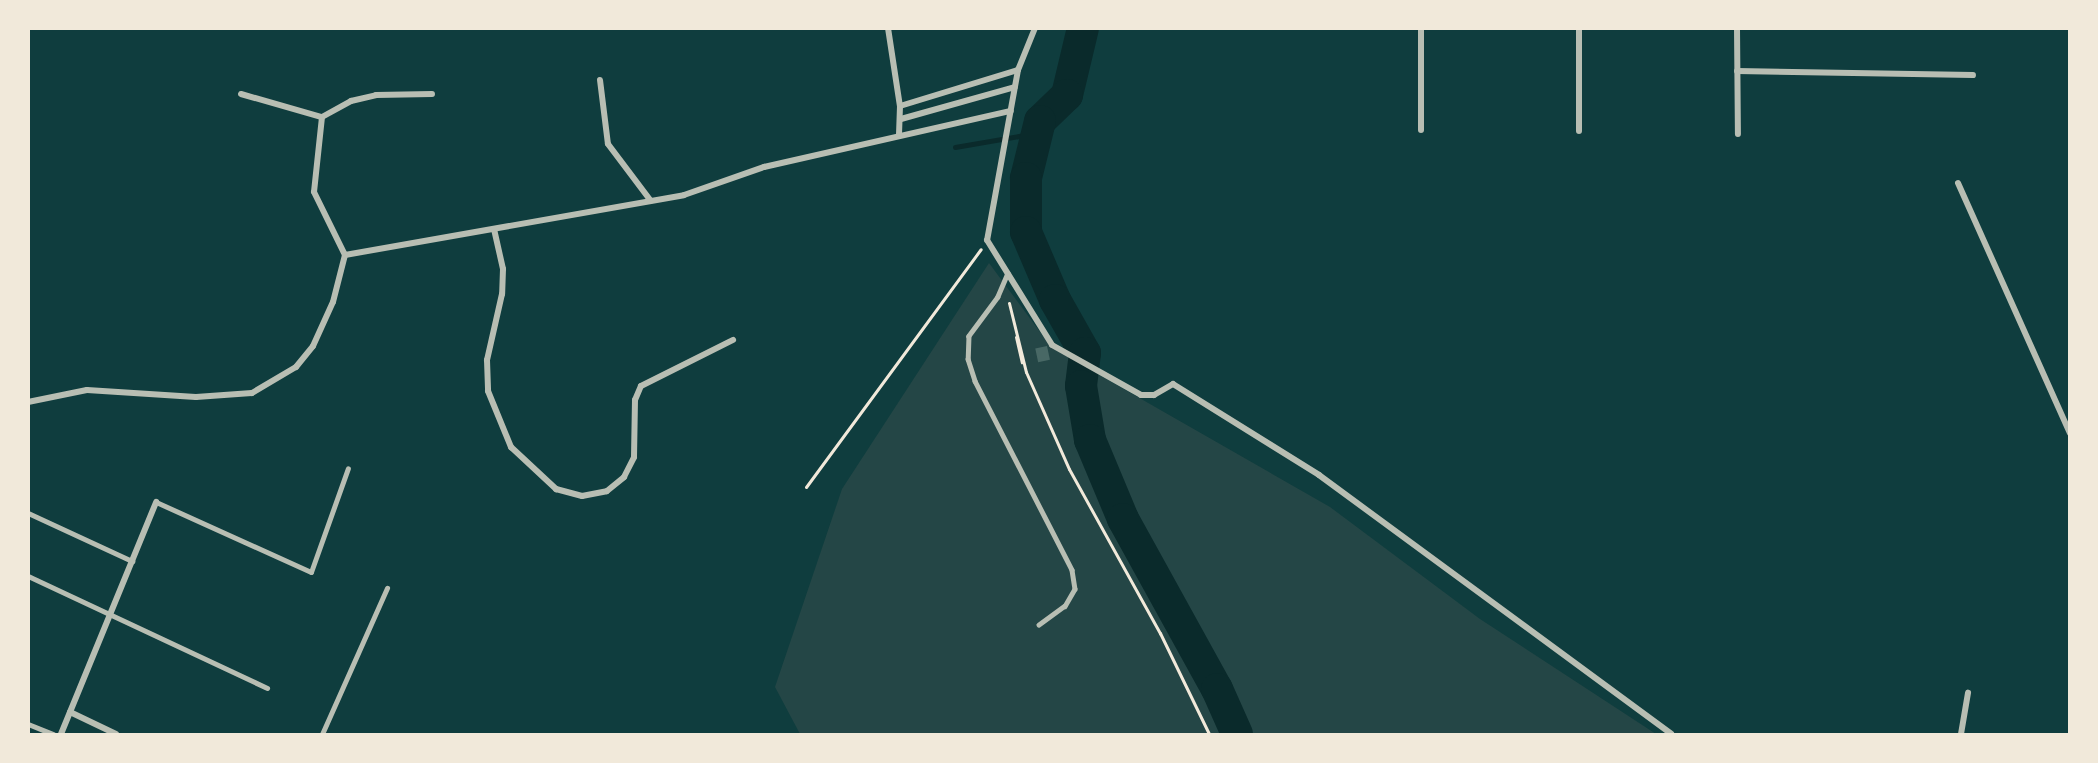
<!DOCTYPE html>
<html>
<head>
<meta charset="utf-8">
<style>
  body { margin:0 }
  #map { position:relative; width:2098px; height:763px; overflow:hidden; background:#0f3d3e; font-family:Helvetica,sans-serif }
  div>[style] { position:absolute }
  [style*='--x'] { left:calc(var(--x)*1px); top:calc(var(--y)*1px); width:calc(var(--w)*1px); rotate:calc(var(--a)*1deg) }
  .green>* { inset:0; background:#244646 }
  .stream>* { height:5px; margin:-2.5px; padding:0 2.5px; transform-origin:2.5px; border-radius:2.5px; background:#0a2a2b }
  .river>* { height:32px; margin:-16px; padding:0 16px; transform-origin:16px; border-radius:16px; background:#0a2a2b }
  .building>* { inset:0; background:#486865; transform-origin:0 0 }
  .path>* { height:3px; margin:-1.5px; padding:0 1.5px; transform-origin:1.5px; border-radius:1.5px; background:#f1e9da }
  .service>* { height:4.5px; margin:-2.25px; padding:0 2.25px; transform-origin:2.25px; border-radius:2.25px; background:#b8beb3 }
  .pedestrian>* { height:5px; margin:-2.5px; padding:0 2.5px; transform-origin:2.5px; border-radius:2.5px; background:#b8beb3 }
  .minor>* { height:6px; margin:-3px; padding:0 3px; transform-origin:3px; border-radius:3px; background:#b8beb3 }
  span { translate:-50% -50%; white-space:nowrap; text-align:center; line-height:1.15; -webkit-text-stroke:4.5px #f1e9da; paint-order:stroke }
  .frame { position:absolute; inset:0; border:30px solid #f1e9da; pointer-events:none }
</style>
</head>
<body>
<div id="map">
  <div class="green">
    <i style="clip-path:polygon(989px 263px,1052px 348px,1330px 507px,1480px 619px,1656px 734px,800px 734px,775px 687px,842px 489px)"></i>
  </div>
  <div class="stream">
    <i style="--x:955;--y:147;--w:83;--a:-9.7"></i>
  </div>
  <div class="river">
    <i style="--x:1083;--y:28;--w:69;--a:103.4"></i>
    <i style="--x:1067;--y:95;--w:37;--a:136"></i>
    <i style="--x:1040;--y:121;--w:59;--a:103.8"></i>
    <i style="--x:1026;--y:178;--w:54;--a:90"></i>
    <i style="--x:1026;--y:232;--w:74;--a:66.9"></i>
    <i style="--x:1055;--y:300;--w:61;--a:60.5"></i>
    <i style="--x:1085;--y:353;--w:33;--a:97"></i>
    <i style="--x:1081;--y:386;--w:55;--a:80.5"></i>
    <i style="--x:1090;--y:440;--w:86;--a:67.3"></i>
    <i style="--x:1123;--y:519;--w:194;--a:61.1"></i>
    <i style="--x:1217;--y:689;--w:49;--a:66"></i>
  </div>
  <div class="building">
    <i style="left:1047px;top:346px;width:14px;height:12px;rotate:78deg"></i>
  </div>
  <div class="path">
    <i style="--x:1009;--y:303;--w:71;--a:76.2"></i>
    <i style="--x:1026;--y:372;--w:106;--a:66.1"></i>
    <i style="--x:1069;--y:469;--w:188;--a:61"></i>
    <i style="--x:1160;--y:633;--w:112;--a:64.1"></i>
    <i style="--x:1016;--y:337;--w:26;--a:77"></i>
    <i style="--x:806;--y:487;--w:295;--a:-53.7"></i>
  </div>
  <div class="service">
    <i style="--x:1008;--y:273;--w:26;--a:113"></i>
    <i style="--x:998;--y:297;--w:49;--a:126.6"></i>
    <i style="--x:969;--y:336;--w:23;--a:92"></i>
    <i style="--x:968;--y:359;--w:23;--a:72"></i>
    <i style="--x:975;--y:381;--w:212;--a:62.8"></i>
    <i style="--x:1072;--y:570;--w:19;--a:81"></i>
    <i style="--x:1075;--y:589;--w:20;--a:120"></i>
    <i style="--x:1065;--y:606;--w:32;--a:144"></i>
  </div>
  <div class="pedestrian">
    <i style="--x:156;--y:502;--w:170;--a:24.3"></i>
    <i style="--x:311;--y:572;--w:110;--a:-70.4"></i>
    <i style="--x:28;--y:513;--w:115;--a:24.8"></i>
    <i style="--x:28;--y:576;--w:264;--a:25.1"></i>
    <i style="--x:28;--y:724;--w:27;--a:22"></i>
    <i style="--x:322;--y:734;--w:160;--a:-66"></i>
  </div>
  <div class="minor">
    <i style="--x:888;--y:28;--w:79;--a:81.3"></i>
    <i style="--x:900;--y:106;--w:28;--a:92"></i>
    <i style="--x:1035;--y:28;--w:45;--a:112"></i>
    <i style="--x:1018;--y:70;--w:173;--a:100.3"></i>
    <i style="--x:987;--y:240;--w:123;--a:58.2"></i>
    <i style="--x:1052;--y:345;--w:102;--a:29.3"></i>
    <i style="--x:1141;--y:395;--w:13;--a:0"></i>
    <i style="--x:1154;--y:395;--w:22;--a:-30"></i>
    <i style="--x:1173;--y:384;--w:172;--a:31.9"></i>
    <i style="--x:1319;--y:475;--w:437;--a:36.3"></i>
    <i style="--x:1421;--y:28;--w:102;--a:90"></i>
    <i style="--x:1579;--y:28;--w:103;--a:90"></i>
    <i style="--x:1737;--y:28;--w:106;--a:89.5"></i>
    <i style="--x:1737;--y:71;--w:236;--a:1"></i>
    <i style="--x:600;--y:80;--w:64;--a:82.9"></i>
    <i style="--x:608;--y:144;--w:71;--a:53"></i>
    <i style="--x:241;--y:94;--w:84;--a:15.9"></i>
    <i style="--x:322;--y:117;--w:33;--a:-29"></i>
    <i style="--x:351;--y:101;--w:26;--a:-13"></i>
    <i style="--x:376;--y:95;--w:56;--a:-1"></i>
    <i style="--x:900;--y:106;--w:123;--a:-17"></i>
    <i style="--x:322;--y:117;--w:75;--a:96.1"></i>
    <i style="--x:314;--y:192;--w:70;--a:63.8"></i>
    <i style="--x:901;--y:119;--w:118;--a:-15.7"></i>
    <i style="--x:1958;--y:183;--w:274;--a:65.9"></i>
    <i style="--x:494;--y:229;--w:41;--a:77.3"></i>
    <i style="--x:503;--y:269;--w:25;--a:92"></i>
    <i style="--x:502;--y:294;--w:68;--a:102.8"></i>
    <i style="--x:487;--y:360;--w:31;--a:88"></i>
    <i style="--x:488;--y:391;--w:61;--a:67.7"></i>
    <i style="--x:511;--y:447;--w:62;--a:43"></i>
    <i style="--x:556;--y:489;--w:27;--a:15"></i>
    <i style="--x:582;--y:496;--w:25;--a:-11"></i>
    <i style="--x:607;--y:491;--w:22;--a:-39"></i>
    <i style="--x:624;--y:477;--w:22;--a:-63"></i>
    <i style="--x:634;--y:457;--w:57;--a:-89"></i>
    <i style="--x:635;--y:400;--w:15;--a:-67"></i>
    <i style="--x:641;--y:386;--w:103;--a:-26.6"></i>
    <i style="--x:28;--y:402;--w:60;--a:-11.5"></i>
    <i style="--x:87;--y:390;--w:109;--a:3.7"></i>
    <i style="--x:196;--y:397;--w:56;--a:-4.1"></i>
    <i style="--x:252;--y:393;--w:51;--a:-30.6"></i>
    <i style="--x:296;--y:367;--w:27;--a:-51"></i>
    <i style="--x:313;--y:346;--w:48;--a:-65.6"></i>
    <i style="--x:333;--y:302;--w:49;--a:-75.7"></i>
    <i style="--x:345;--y:255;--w:344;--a:-10"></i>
    <i style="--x:684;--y:195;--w:85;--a:-19.3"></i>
    <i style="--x:764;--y:167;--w:253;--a:-12.8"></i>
    <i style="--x:70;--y:712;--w:51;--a:25.6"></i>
    <i style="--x:61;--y:734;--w:251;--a:-67.7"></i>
    <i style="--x:1961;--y:734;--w:42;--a:-80.3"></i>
  </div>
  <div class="frame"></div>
</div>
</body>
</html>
